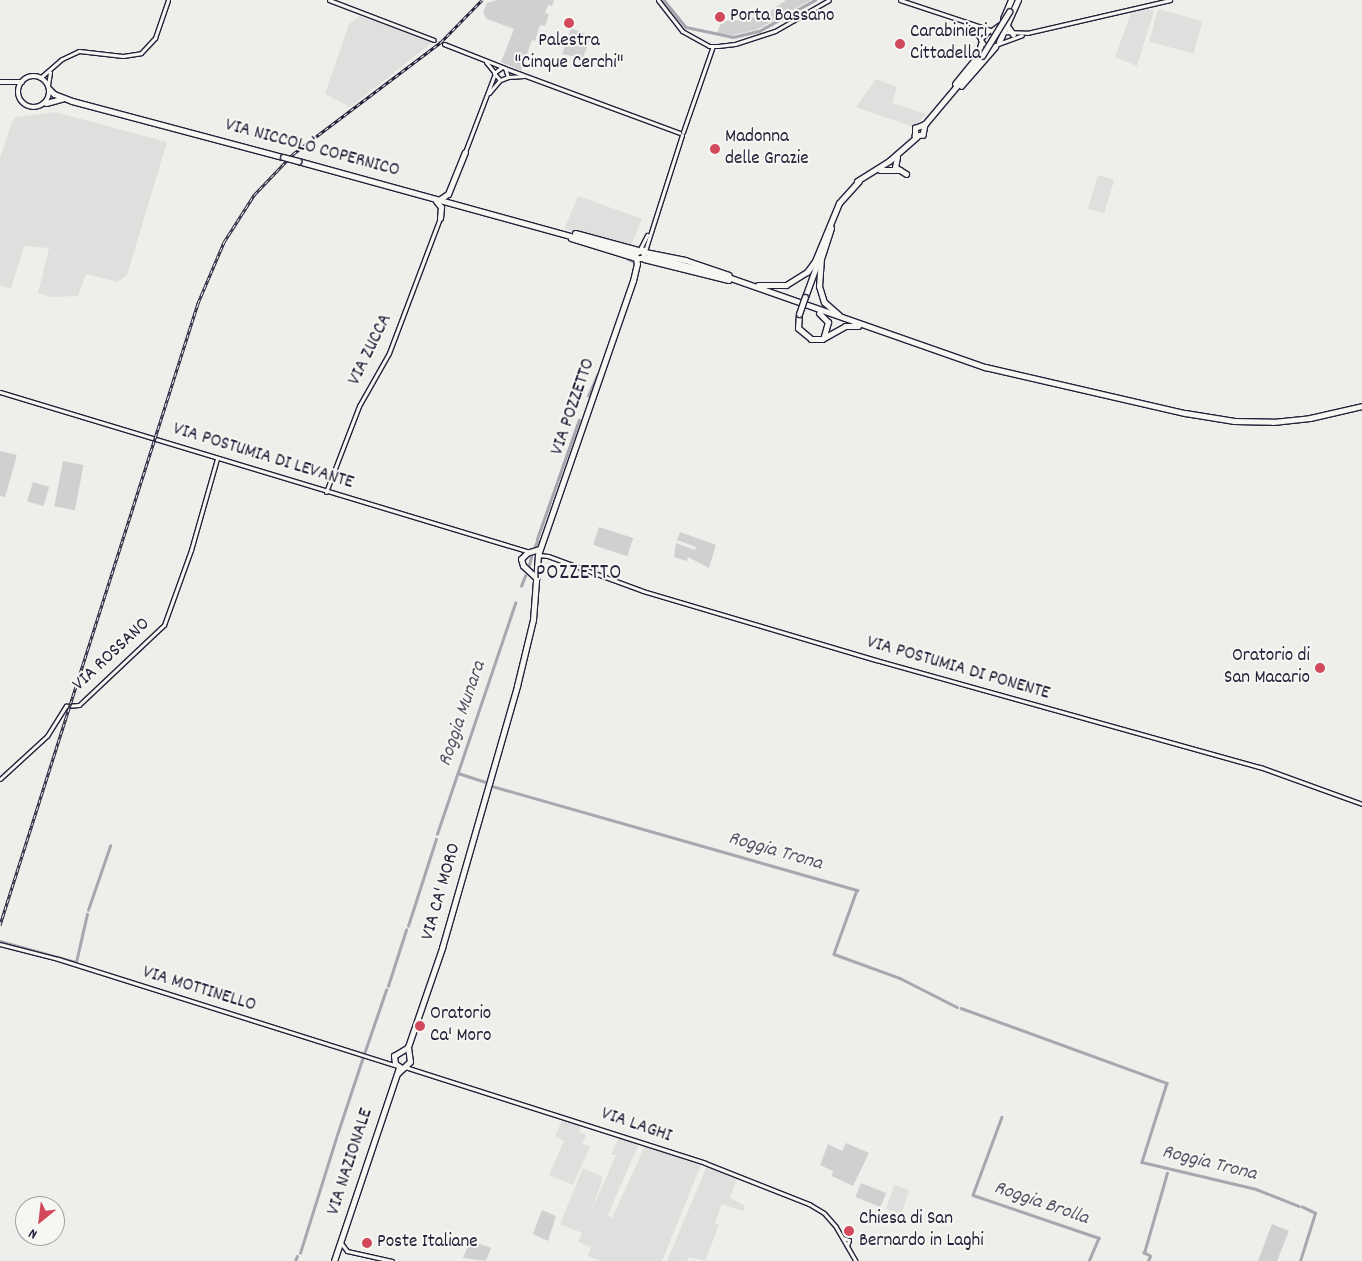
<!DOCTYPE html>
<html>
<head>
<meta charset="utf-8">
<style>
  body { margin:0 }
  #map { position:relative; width:1362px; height:1261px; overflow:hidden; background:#eeeeeb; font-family:Dekko,sans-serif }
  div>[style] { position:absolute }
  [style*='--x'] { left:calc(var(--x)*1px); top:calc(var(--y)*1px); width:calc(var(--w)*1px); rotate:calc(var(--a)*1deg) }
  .built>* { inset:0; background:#dfdfde; transform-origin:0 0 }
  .green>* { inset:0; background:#d0d0d1; transform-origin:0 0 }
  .canal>* { height:2.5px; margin:-1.25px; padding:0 1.25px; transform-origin:1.25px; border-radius:1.25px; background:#a7a7af }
  .tertiary-tunnel>* { height:3px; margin-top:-1.5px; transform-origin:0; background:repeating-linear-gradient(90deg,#c5c5c8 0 3px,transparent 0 4.5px) }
  .roads { filter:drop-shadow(1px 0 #22223b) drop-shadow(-1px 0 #22223b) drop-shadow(0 1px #22223b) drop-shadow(0 -1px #22223b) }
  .tertiary>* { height:3px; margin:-1.5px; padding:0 1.5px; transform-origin:1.5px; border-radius:1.5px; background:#f6f6f2 }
  .secondary>* { height:3px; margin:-1.5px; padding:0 1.5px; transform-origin:1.5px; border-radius:1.5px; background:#f6f6f2 }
  .primary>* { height:4.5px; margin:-2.25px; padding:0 2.25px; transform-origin:2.25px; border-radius:2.25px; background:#f6f6f2 }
  .primary>.ring { margin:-2.25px; padding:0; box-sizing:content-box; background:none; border:4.5px solid #f6f6f2; border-radius:50% }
  .trunk>* { height:5px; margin:-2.5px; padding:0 2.5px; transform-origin:2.5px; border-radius:2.5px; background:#f6f6f2 }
  .rail>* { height:3px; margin-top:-1.5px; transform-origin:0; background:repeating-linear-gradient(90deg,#f6f6f2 0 4px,#22223b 0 8px); box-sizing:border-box; border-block:1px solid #22223b }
  .bridges { filter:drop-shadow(1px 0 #22223b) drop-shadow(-1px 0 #22223b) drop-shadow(0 1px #22223b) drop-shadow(0 -1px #22223b) }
  .primary-bridge>* { height:4.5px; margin:-2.25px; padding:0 2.25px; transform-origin:2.25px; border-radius:2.25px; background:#f6f6f2 }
  .trunk-bridge>* { height:5px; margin:-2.5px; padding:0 2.5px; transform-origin:2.5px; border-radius:2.5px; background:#f6f6f2 }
  .dots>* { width:14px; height:14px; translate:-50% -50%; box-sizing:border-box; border:2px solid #f6f6f2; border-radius:50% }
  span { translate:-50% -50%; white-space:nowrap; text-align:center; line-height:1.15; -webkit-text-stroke:4px #f6f6f2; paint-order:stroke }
  .poi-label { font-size:19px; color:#22223b }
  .left { translate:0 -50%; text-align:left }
  .right { translate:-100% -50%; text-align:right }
  .street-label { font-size:19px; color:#22223b }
  .water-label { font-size:20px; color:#575769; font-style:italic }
  .quarter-label { font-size:21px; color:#22223b; letter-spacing:1px }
  .north { position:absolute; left:15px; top:1196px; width:50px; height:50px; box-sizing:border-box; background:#f6f6f2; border:1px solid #a1a1a9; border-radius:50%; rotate:209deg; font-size:14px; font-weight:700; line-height:20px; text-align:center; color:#22223b }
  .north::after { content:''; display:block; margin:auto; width:18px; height:22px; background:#d1495b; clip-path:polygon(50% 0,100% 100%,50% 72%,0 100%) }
</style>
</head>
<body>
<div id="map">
  <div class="built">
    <i style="clip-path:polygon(1147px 9px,1154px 11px,1137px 66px,1115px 57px,1131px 13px)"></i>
    <i style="left:1158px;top:9px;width:46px;height:34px;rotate:15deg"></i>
    <i style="clip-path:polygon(360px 16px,433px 42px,350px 107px,325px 94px,349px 24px)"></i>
    <i style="clip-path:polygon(876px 79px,897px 87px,892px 103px,926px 114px,917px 124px,913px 127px,856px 107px)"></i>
    <i style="clip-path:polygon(55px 112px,167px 142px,127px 275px,117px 282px,86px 274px,78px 296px,51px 297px,38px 293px,49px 248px,24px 246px,11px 289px,0 285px,0 158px,12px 122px,16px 117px)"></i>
    <i style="left:1098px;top:175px;width:17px;height:35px;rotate:17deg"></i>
    <i style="clip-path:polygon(578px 196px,642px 219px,631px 246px,564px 229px)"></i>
    <i style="clip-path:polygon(563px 1118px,582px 1124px,579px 1132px,586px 1135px,582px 1144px,590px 1147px,573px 1185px,549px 1175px,564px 1141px,555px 1136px)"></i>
    <i style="clip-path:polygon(620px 1136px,639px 1143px,608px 1215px,612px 1218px,645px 1146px,701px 1165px,662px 1261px,600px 1261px,588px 1256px,591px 1247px,578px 1242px,582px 1233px,560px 1224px,583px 1168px,603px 1177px,591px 1212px,616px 1155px,611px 1155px)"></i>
    <i style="clip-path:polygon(707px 1166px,737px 1178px,730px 1198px,745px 1206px,743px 1211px,722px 1204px,715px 1223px,719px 1225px,705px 1261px,689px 1257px,687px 1261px,667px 1261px)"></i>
    <i style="left:894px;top:1185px;width:16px;height:25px;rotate:18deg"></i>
  </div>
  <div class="green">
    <i style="clip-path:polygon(498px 0,554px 0,552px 6px,548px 5px,545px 13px,549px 14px,545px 26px,540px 25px,535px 41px,532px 40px,521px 71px,501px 62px,514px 29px,487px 19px,483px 13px,487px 3px)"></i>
    <i style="clip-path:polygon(786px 0,811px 0,756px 30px,732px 35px,717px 33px,722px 21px,744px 20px,768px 13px)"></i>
    <i style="clip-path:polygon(571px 28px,591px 36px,583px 58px,562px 54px)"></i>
    <i style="clip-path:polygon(0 451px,17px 455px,5px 497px,0 496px)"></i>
    <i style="left:63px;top:461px;width:21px;height:46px;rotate:11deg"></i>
    <i style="left:33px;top:482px;width:17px;height:20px;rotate:17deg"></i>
    <i style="left:599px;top:527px;width:36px;height:19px;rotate:18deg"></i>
    <i style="clip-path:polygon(680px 532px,716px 545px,709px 568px,688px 557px,687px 561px,674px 557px,676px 543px,695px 550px,696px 547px,677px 540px)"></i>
    <i style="clip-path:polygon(846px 1143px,869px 1153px,853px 1186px,832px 1176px,833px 1171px,820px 1165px,828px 1144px,842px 1151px)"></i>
    <i style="left:861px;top:1183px;width:27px;height:15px;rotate:22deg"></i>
    <i style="clip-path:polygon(542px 1210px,556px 1216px,548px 1241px,533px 1234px)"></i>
    <i style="clip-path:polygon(1272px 1224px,1289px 1231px,1277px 1261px,1258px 1261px)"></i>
    <i style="clip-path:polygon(470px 1240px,491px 1248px,486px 1261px,463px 1258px)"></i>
  </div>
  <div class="canal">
    <i style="--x:664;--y:0;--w:35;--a:51"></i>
    <i style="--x:686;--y:27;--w:48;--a:12"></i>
    <i style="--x:733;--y:37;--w:27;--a:-13"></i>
    <i style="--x:759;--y:31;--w:64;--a:-29"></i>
    <i style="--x:628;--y:259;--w:8;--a:23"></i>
    <i style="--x:588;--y:396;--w:24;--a:-66"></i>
    <i style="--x:537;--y:539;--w:126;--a:-70.6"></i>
    <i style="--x:534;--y:549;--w:9;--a:-69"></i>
    <i style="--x:529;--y:565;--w:8;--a:-76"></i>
    <i style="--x:521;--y:586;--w:11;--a:-68"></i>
    <i style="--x:458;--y:773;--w:28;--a:18"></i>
    <i style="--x:492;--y:786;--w:380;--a:15.9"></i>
    <i style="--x:857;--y:890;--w:68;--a:109.8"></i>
    <i style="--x:834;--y:954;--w:70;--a:20"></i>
    <i style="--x:900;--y:978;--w:64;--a:27"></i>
    <i style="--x:437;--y:834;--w:244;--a:-71.3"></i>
    <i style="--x:88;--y:910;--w:68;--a:-71"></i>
    <i style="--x:408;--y:926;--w:91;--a:-72.2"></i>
    <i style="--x:0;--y:941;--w:79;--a:15.4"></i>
    <i style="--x:76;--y:962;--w:49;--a:-77.1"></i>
    <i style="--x:388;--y:986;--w:59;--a:-72.2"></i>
    <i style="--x:961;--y:1008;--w:219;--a:20"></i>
    <i style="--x:1167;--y:1083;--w:83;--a:107.6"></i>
    <i style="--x:1142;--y:1162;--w:117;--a:13.3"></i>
    <i style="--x:1256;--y:1189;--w:46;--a:21.6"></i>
    <i style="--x:364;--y:1054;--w:68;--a:-71"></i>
    <i style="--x:1002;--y:1117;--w:83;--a:110.4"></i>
    <i style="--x:973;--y:1195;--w:133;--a:18.8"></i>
    <i style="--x:1099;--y:1238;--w:25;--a:113"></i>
    <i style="--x:337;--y:1135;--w:82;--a:-71.6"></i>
    <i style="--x:300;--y:1253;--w:121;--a:-72.6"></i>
    <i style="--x:295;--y:1261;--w:5;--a:-68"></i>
    <i style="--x:1148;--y:1261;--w:5;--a:-68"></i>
    <i style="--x:1150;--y:1256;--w:7;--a:-153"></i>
    <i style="--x:1144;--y:1253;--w:83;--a:-74"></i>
    <i style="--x:1300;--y:1261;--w:50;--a:-72.6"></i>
    <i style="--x:1315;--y:1213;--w:14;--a:-155"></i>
  </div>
  <div class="tertiary-tunnel">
    <i style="--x:434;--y:40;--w:11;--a:22"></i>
  </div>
  <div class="roads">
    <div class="tertiary">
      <i style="--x:329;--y:0;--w:112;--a:20.9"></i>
      <i style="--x:658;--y:0;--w:39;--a:52"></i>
      <i style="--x:682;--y:31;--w:31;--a:29"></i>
      <i style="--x:709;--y:46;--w:9;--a:0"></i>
      <i style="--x:718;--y:46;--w:17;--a:-7"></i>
      <i style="--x:735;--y:44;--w:42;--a:-18"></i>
      <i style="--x:775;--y:31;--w:62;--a:-29.9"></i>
      <i style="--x:900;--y:0;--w:99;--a:18.3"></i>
      <i style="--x:971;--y:26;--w:27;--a:54"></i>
      <i style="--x:987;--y:48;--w:37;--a:-20"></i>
      <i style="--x:1002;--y:32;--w:25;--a:2"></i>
      <i style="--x:1027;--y:33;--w:147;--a:-13"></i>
      <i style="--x:980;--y:40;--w:13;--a:-45"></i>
      <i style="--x:444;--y:44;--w:66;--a:21.5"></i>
      <i style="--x:505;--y:68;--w:9;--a:72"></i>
      <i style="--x:508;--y:77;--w:9;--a:159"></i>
      <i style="--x:500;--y:80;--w:9;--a:-131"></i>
      <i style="--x:494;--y:73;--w:10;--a:-37"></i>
      <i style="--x:486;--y:62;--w:13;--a:51"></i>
      <i style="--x:507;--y:69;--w:184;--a:20.3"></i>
      <i style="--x:508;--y:77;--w:16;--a:-4"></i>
      <i style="--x:489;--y:93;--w:17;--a:-50"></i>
      <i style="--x:683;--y:132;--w:91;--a:-70.8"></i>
      <i style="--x:465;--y:152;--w:81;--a:-69.1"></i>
      <i style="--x:640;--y:249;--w:16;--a:-63"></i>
      <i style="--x:645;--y:251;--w:122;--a:-72.3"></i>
      <i style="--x:326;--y:492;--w:92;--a:-69"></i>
      <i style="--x:359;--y:406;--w:61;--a:-60.5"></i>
      <i style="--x:389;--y:353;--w:144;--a:-69.3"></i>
      <i style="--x:0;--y:779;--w:64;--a:-42.5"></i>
      <i style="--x:47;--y:736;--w:36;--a:-58"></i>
      <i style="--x:66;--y:706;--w:13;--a:-4"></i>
      <i style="--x:79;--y:705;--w:117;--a:-43.3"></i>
      <i style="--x:164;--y:625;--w:80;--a:-70.2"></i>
      <i style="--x:191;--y:550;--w:95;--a:-74.1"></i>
      <i style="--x:0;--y:944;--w:60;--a:14.5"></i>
      <i style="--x:58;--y:959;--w:353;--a:17.5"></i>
      <i style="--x:405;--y:1067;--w:315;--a:17.7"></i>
      <i style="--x:705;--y:1163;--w:112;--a:21.5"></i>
      <i style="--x:809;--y:1204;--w:17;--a:31"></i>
      <i style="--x:824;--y:1213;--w:18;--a:49"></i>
      <i style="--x:836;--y:1227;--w:39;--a:60"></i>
      <i style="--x:843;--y:1238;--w:6;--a:18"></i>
      <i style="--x:849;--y:1240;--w:6;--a:108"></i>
    </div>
    <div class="secondary">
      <i style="--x:40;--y:78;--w:29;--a:-41"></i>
      <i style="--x:62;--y:59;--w:19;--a:-25"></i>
      <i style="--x:79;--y:51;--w:44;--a:6.5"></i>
      <i style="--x:123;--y:56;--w:18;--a:-9"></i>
      <i style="--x:141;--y:53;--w:21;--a:-47"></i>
      <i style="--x:155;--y:38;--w:40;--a:-71.1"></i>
      <i style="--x:48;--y:85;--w:13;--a:-81"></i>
      <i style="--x:0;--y:392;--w:554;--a:16.8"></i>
      <i style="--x:538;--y:555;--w:10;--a:6"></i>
      <i style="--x:548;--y:556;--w:101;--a:20.2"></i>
      <i style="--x:643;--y:591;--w:243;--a:16.5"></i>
      <i style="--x:876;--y:660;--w:399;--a:15.6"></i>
      <i style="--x:1260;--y:767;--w:109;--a:19.9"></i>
      <i style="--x:341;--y:1243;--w:10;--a:53"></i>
      <i style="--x:347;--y:1251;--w:46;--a:12.5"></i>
    </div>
    <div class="primary">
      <i style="--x:1003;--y:19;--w:21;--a:-67"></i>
      <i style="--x:1007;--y:25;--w:11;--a:56"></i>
      <i style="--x:992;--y:31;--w:9;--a:-36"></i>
      <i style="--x:999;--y:42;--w:46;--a:-65.7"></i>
      <i class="ring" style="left:18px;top:76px;width:27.5px;height:27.5px"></i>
      <i style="--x:0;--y:82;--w:22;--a:0"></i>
      <i style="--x:955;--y:84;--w:36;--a:-51"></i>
      <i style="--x:978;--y:56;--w:12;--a:-76"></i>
      <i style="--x:961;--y:86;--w:52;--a:-48.9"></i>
      <i style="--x:925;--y:124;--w:11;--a:100"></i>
      <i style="--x:923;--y:135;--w:8;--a:173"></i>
      <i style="--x:915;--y:136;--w:8;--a:-90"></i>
      <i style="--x:915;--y:128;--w:11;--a:-22"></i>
      <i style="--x:925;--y:124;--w:89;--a:-50"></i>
      <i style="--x:535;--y:577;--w:16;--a:-137"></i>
      <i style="--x:523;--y:566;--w:7;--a:-106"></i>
      <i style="--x:521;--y:559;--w:8;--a:-45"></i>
      <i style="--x:527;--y:553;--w:13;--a:-18"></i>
      <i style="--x:401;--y:1068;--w:7;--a:-146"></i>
      <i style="--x:395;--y:1064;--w:8;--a:-97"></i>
      <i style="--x:394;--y:1056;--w:15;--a:-32"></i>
      <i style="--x:398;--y:1073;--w:16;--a:-43"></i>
      <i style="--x:410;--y:1062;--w:15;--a:-98"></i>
      <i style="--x:408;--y:1047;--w:105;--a:-71"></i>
      <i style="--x:442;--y:948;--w:273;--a:-74"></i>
      <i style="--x:517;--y:686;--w:68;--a:-76.4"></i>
      <i style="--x:533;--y:620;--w:65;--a:-85.6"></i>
      <i style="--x:538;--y:555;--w:290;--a:-70.9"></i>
      <i style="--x:633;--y:281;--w:17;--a:-77"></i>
      <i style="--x:637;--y:264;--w:11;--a:-100"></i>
      <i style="--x:635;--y:253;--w:9;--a:-21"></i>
      <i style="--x:643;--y:250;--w:8;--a:76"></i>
      <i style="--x:645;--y:258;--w:8;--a:173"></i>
      <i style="--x:334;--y:1261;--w:204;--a:-71.4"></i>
    </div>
    <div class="trunk">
      <i style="--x:49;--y:89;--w:7;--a:45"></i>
      <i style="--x:54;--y:94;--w:19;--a:21"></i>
      <i style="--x:72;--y:101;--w:218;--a:14.9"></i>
      <i style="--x:46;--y:103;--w:16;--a:-15"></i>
      <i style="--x:897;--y:157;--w:10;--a:101"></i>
      <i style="--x:895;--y:167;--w:13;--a:32"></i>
      <i style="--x:298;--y:161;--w:346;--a:15.4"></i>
      <i style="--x:880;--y:170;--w:20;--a:0"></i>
      <i style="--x:857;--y:181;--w:38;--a:-32"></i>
      <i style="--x:889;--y:161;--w:37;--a:-41"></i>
      <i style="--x:440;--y:199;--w:9;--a:-32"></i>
      <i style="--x:448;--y:194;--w:45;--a:-68"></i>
      <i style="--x:436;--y:201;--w:8;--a:50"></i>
      <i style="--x:441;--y:207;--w:11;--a:95"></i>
      <i style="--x:831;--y:228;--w:32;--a:108"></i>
      <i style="--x:821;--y:258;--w:28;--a:94"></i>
      <i style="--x:819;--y:286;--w:17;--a:73"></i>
      <i style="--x:824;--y:302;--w:20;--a:41"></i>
      <i style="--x:575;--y:233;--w:65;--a:15.1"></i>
      <i style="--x:571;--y:238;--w:68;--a:17.1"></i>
      <i style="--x:645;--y:252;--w:41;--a:11.3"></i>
      <i style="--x:685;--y:260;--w:46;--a:18.8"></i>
      <i style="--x:649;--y:256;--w:75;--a:14.6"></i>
      <i style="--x:722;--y:275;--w:279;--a:19.3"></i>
      <i style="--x:985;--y:367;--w:205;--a:13"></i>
      <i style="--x:1185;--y:413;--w:50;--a:9.3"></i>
      <i style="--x:1234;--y:421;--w:39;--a:1"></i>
      <i style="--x:1273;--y:422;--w:37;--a:-6"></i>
      <i style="--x:1310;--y:418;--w:53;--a:-13"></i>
      <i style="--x:644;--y:259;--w:87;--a:14"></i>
      <i style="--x:758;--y:285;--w:28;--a:0"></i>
      <i style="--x:786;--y:285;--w:25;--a:-32"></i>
      <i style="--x:807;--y:272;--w:14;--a:-54"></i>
      <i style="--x:815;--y:261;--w:63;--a:-67.5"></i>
      <i style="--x:839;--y:203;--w:30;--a:-48"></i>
      <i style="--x:805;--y:297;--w:38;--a:-70"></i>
      <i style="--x:819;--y:313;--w:13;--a:45"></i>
      <i style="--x:828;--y:322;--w:15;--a:106"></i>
      <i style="--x:799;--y:314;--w:14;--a:94"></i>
      <i style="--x:798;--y:328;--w:17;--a:40"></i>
      <i style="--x:811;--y:339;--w:11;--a:0"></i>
      <i style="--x:822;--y:339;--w:26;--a:-29"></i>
      <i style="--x:845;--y:326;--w:13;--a:0"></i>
    </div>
  </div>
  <div class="rail">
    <i style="--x:0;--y:925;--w:653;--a:-72.34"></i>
    <i style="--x:198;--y:303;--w:66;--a:-66.9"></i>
    <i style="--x:224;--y:242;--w:56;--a:-57.4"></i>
    <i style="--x:254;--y:195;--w:57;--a:-46.4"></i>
    <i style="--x:293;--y:154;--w:186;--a:-37.1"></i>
    <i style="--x:441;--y:42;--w:59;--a:-45.7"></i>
  </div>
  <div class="bridges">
    <div class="primary-bridge">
      <i style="--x:982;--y:56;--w:52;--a:-58.5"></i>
    </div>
    <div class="trunk-bridge">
      <i style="--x:283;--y:157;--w:16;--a:15"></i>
      <i style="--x:799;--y:314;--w:18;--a:-71"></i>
    </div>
  </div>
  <div class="dots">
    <i style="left:720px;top:17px;background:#d1495b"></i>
    <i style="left:569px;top:23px;background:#d1495b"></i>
    <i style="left:900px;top:44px;background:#d1495b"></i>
    <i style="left:715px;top:149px;background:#d1495b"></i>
    <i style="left:1320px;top:668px;background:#d1495b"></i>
    <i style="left:420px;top:1026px;background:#d1495b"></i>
    <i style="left:849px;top:1231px;background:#d1495b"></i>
    <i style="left:367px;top:1243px;background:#d1495b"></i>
  </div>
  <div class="poi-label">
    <span class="left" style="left:730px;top:17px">Porta Bassano</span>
    <span class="left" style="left:910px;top:44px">Carabinieri<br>Cittadella</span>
    <span style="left:569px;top:53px">Palestra<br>"Cinque Cerchi"</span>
    <span class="left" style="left:725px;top:149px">Madonna<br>delle Grazie</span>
    <span class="right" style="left:1310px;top:668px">Oratorio di<br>San Macario</span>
    <span class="left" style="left:430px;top:1026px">Oratorio<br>Ca' Moro</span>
    <span class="left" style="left:859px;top:1231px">Chiesa di San<br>Bernardo in Laghi</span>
    <span class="left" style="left:377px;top:1243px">Poste Italiane</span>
  </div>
  <div class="street-label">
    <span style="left:312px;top:149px;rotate:15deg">VIA NICCOLÒ COPERNICO</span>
    <span style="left:371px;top:350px;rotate:-64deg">VIA ZUCCA</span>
    <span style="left:574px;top:407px;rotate:-71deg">VIA POZZETTO</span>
    <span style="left:263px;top:457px;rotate:17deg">VIA POSTUMIA DI LEVANTE</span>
    <span style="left:112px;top:655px;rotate:-43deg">VIA ROSSANO</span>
    <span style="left:958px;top:669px;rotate:16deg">VIA POSTUMIA DI PONENTE</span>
    <span style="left:442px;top:892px;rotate:-74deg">VIA CA' MORO</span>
    <span style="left:199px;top:990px;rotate:17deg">VIA MOTTINELLO</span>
    <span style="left:636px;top:1126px;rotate:19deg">VIA LAGHI</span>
    <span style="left:351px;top:1162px;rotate:-72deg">VIA NAZIONALE</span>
  </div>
  <div class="water-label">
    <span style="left:463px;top:714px;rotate:-71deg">Roggia Munara</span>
    <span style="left:775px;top:852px;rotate:16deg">Roggia Trona</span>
    <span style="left:1209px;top:1164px;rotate:14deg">Roggia Trona</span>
    <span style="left:1041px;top:1204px;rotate:19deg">Roggia Brolla</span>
  </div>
  <div class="quarter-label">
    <span style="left:579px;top:574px">POZZETTO</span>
  </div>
  <div class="north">N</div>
</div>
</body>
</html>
